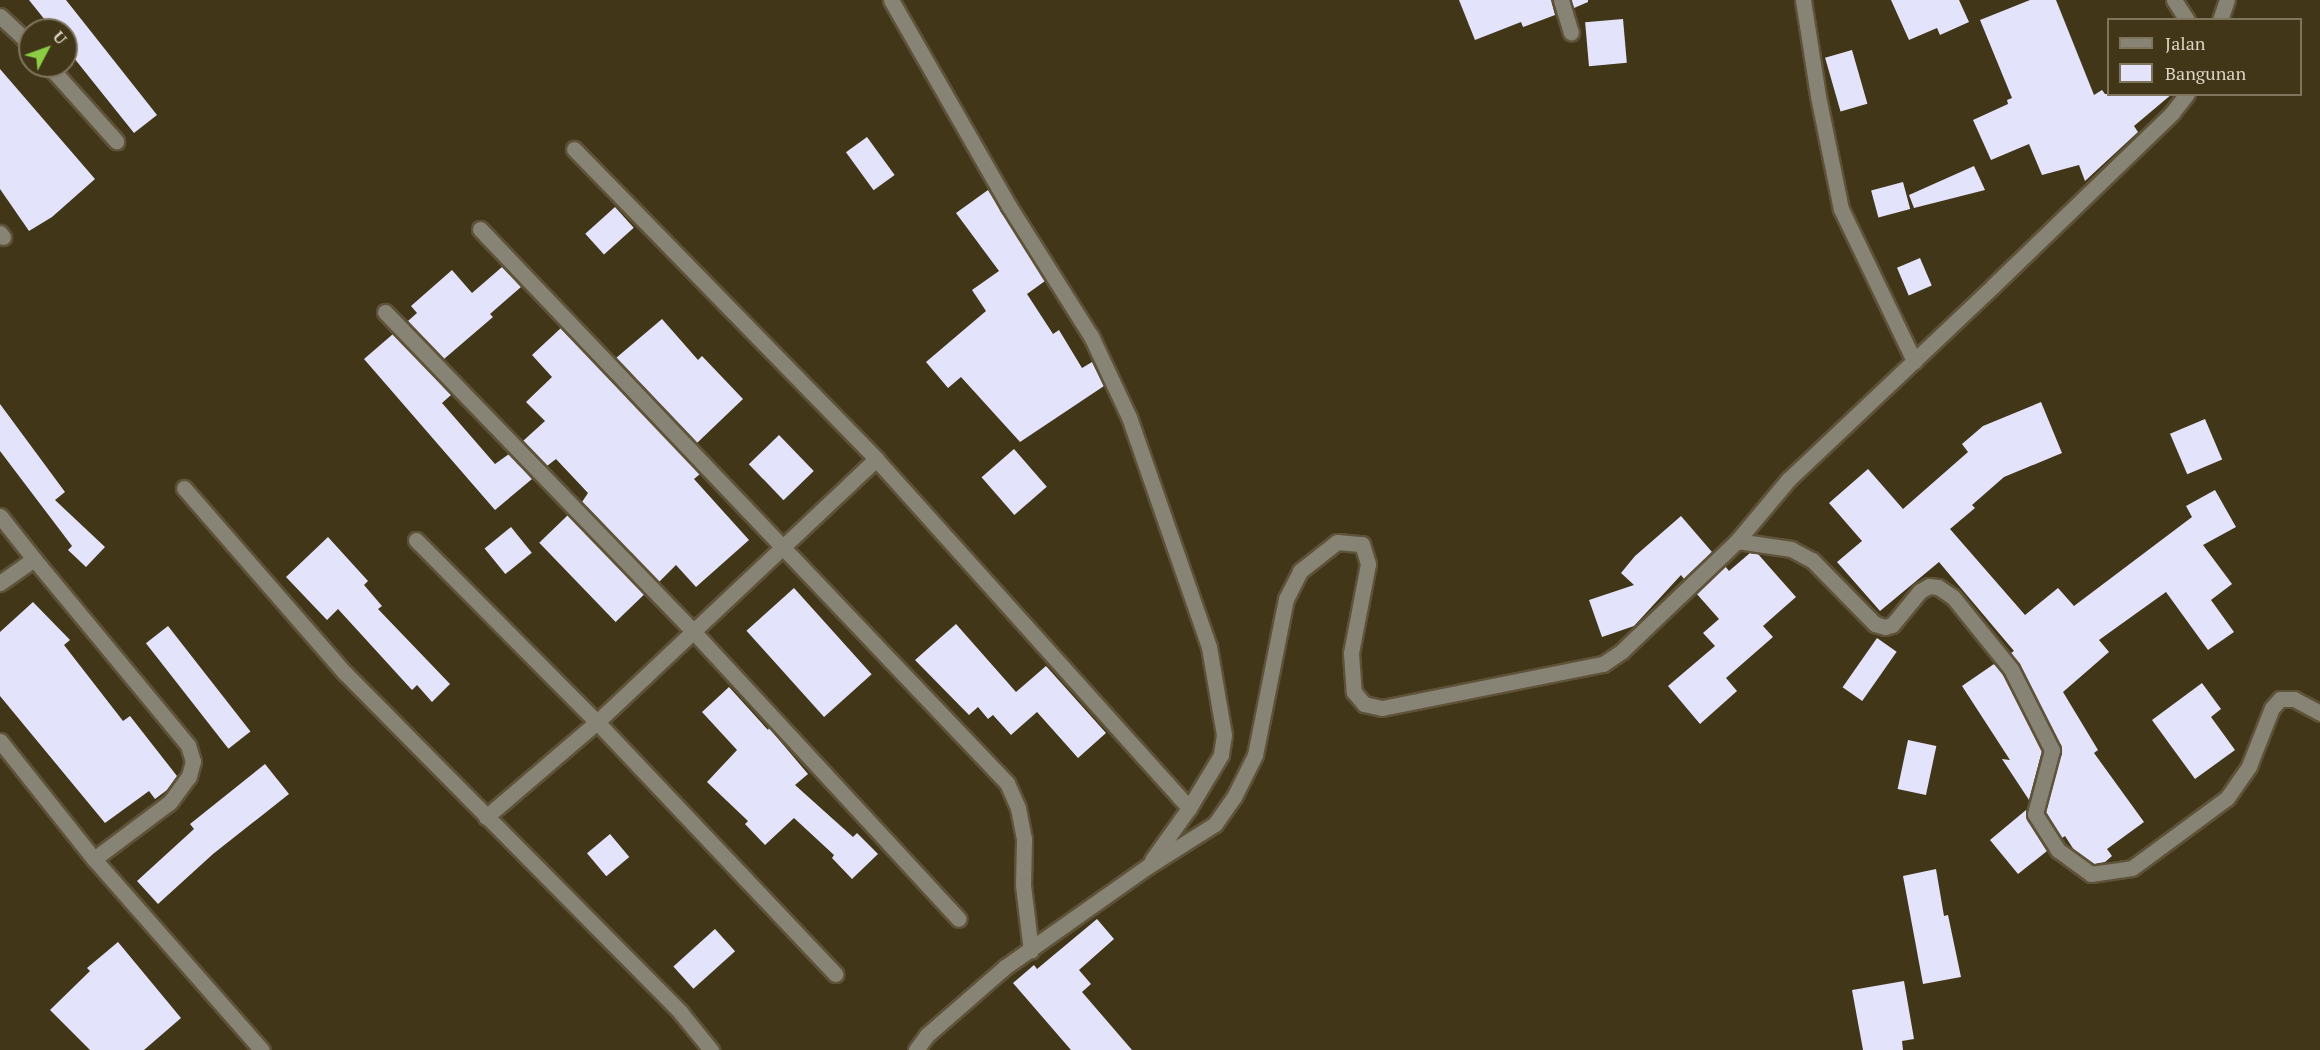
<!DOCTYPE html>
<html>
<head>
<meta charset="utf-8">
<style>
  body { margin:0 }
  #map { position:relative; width:2320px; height:1050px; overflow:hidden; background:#423619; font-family:"PT Serif",serif }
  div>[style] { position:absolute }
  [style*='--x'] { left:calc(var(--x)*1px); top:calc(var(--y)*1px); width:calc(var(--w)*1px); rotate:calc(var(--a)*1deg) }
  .building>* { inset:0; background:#e3e3fb; transform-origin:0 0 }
  .roads { filter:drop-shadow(2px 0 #5e5238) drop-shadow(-2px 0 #5e5238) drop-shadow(0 2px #5e5238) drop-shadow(0 -2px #5e5238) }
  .minor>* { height:15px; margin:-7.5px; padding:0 7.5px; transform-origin:7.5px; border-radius:7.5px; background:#878375 }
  span { translate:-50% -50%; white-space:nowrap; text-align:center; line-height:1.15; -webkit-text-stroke:6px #423619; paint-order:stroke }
  .legend { position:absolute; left:2107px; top:18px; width:195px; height:78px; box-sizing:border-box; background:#423619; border:2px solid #7f755d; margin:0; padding:8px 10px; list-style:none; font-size:18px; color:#dbd3c3 }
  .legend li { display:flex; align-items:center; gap:12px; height:30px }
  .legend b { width:30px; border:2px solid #7f755d }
  .north { position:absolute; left:18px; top:18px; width:60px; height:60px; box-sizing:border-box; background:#423619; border:2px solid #7f755d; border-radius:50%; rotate:49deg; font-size:16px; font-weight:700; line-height:24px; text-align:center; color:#dbd3c3 }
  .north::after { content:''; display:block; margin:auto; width:21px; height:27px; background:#8bce46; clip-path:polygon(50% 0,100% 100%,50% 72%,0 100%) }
</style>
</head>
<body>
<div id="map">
  <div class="building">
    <i style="clip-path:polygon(29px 0,66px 0,157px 115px,134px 133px,66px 48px,66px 30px,53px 30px)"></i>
    <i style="clip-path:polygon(1459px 0,1551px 0,1555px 15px,1523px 27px,1521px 22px,1475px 40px)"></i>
    <i style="clip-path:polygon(1571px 0,1588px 0,1588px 2px,1574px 8px)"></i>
    <i style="clip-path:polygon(1891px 0,1959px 0,1969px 22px,1940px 35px,1937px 28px,1909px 40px)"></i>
    <i style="clip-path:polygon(2030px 0,2056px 0,2094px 95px,2102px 90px,2105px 94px,2172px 94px,2134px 126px,2138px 132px,2085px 181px,2079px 165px,2042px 175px,2029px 144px,1991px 160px,1973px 120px,2008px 104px,2007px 100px,2012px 98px,1980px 20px)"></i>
    <i style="left:1623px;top:19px;width:44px;height:38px;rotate:85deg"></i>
    <i style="left:1852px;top:50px;width:56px;height:28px;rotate:74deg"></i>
    <i style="clip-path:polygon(0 69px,95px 179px,52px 217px,29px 231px,0 189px)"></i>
    <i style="left:867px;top:137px;width:47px;height:26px;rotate:54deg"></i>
    <i style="clip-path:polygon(1974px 166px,1985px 190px,1914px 208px,1909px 195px)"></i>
    <i style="left:1903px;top:182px;width:28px;height:33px;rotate:75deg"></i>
    <i style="clip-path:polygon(988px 190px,1045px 281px,1027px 294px,1053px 334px,1059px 330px,1082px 368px,1092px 362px,1104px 386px,1020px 442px,961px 377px,948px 388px,926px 362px,986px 311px,972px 290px,999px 271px,956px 213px)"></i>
    <i style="left:615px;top:207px;width:28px;height:40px;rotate:48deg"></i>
    <i style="left:1920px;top:258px;width:30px;height:25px;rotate:67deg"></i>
    <i style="clip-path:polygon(502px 267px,521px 287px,490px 314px,493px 317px,444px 359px,408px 321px,417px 313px,411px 306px,452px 270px,472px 293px)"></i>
    <i style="clip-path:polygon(662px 319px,698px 360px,702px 356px,743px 399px,697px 443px,616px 358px)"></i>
    <i style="clip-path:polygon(561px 328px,700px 474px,694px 479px,749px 540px,696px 587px,676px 565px,659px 582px,582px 502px,588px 493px,556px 459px,547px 466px,523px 441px,545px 421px,526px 402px,552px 377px,532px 355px)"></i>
    <i style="clip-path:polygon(393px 334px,451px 395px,442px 403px,495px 464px,509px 454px,532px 479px,495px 510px,364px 359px)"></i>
    <i style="clip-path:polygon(2041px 402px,2062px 453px,2004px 477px,1972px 505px,1975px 508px,1950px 529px,2025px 615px,2058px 588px,2074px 606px,2192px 517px,2186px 506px,2215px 490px,2236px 527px,2203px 545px,2232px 584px,2211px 600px,2234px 632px,2208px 650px,2166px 592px,2099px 640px,2109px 652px,2063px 692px,2098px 750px,2094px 753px,2144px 822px,2107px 849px,2112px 856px,2105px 862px,2094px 864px,2074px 850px,2065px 836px,2062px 838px,2046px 812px,2061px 746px,2020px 665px,2011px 653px,2014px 651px,1939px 562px,1880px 611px,1837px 562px,1862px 541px,1829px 503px,1868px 469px,1903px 509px,1968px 452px,1962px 444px,1983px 426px)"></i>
    <i style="clip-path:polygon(0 404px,65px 492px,55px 500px,105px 547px,86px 567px,68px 550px,72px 546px,0 451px)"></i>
    <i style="left:2205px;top:419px;width:44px;height:38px;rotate:67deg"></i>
    <i style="left:779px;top:435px;width:50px;height:42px;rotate:46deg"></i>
    <i style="left:1014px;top:449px;width:50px;height:43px;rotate:49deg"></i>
    <i style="left:568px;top:515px;width:110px;height:40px;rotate:46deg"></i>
    <i style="clip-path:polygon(1681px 516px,1712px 552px,1684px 579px,1681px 575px,1634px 626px,1602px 637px,1589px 600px,1634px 585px,1621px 573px,1635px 556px)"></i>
    <i style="left:511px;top:527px;width:33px;height:34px;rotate:51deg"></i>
    <i style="clip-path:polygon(328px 537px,368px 581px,364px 585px,382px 606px,378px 609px,450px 684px,432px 702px,417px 685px,412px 690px,338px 609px,327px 620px,286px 577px)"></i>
    <i style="clip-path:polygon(1750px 553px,1758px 554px,1796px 597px,1763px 626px,1773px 637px,1726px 678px,1737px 691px,1700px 724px,1668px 686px,1715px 646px,1703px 633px,1719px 619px,1696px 593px,1725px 566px,1729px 571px)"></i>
    <i style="left:794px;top:588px;width:116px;height:64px;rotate:48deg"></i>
    <i style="clip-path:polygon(33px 602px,70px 640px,64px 645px,123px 721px,130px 716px,177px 776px,167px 790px,155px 799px,149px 791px,105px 823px,0 696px,0 632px)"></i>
    <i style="clip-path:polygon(956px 624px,1016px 692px,1046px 666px,1106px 733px,1078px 758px,1037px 712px,1011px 735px,993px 715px,988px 719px,978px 707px,969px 715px,915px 660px)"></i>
    <i style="left:168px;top:626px;width:134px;height:28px;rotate:52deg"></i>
    <i style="left:1877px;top:638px;width:24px;height:60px;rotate:35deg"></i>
    <i style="clip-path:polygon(1994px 664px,2003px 674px,2042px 751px,2029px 800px,2002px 759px,2010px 760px,1962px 686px)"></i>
    <i style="clip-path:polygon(2202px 683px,2221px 709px,2211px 717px,2235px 750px,2195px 779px,2152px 720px)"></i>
    <i style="clip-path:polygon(729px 687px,768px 730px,769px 728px,808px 774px,795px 785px,853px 837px,857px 833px,878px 854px,852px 879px,832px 858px,834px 855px,794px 818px,765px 845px,745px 824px,748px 821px,707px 782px,737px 750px,702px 712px)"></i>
    <i style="left:1908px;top:740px;width:29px;height:50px;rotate:12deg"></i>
    <i style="clip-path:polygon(265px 764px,289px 794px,213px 854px,158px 904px,137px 881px,194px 829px,190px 824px)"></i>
    <i style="clip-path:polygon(2026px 810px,2027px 819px,2047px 851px,2018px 874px,1990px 840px)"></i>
    <i style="left:610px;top:834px;width:30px;height:30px;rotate:50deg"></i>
    <i style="clip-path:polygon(1936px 869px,1944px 916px,1948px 915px,1961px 977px,1923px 984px,1903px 876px)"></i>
    <i style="clip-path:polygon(1097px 919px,1114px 939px,1079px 970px,1091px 984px,1082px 992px,1132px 1050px,1071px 1050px,1013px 983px,1034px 965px,1037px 969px)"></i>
    <i style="left:715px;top:929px;width:30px;height:56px;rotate:48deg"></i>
    <i style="clip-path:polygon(118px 942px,181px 1018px,144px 1050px,90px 1050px,50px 1010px,90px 971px,87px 968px)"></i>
    <i style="clip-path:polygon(1904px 981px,1914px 1039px,1902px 1041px,1903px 1050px,1863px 1050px,1852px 990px)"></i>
  </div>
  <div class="roads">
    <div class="minor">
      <i style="--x:891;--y:0;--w:237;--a:60.2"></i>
      <i style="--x:1009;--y:206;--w:154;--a:57.8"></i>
      <i style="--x:1091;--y:336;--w:89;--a:64.9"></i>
      <i style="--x:1129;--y:417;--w:244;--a:70.8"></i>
      <i style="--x:1209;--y:647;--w:89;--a:80.3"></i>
      <i style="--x:1224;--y:735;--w:20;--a:99"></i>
      <i style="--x:1221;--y:755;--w:62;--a:121.1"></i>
      <i style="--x:1189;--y:808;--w:64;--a:125.4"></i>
      <i style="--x:1561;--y:0;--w:34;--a:73"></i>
      <i style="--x:1803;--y:0;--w:97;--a:81.1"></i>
      <i style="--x:1818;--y:96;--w:115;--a:78.5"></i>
      <i style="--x:1841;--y:209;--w:169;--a:64.3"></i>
      <i style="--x:2174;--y:0;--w:24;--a:57"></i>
      <i style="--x:0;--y:16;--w:41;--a:43"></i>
      <i style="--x:2220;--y:20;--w:21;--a:-71"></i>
      <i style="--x:49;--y:66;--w:101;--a:48.2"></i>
      <i style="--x:574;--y:149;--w:433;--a:45.7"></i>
      <i style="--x:876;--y:459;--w:469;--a:48.1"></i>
      <i style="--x:480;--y:229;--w:765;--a:46.43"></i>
      <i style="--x:1007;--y:783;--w:27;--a:66"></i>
      <i style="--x:1018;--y:808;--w:32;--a:79"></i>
      <i style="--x:1024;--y:839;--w:46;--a:91.2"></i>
      <i style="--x:1023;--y:885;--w:66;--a:83.1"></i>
      <i style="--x:0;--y:233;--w:5;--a:53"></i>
      <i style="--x:385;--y:312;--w:442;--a:46"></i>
      <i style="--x:692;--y:630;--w:393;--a:47.3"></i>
      <i style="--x:184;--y:488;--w:245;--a:49"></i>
      <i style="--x:345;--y:673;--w:478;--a:45.3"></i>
      <i style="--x:681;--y:1013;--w:48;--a:51"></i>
      <i style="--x:0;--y:516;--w:55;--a:51.7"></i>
      <i style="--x:34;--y:559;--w:42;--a:144.8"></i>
      <i style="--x:416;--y:540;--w:257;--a:45.2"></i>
      <i style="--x:597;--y:722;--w:347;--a:46.6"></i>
      <i style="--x:1737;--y:541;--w:55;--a:8.4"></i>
      <i style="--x:1791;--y:549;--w:24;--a:28"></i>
      <i style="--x:1812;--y:560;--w:90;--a:45.5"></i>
      <i style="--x:1875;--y:624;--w:10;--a:17"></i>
      <i style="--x:1885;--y:627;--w:7;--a:-16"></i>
      <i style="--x:1892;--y:625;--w:44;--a:-50.5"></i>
      <i style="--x:1920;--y:591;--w:10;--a:-29"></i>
      <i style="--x:1929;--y:586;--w:9;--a:6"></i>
      <i style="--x:1938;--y:587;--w:18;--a:34"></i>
      <i style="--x:1953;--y:597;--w:92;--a:51.1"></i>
      <i style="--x:2011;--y:669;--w:91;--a:63.2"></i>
      <i style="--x:2052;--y:750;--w:66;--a:104.9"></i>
      <i style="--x:2035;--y:814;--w:43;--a:57.4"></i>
      <i style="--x:2058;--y:850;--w:41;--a:36"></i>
      <i style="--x:2091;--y:874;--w:41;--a:-8.3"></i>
      <i style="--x:2132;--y:868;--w:118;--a:-36.4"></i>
      <i style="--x:2227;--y:798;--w:39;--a:-55"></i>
      <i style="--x:2249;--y:766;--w:62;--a:-68.4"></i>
      <i style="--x:2272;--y:708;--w:12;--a:-48"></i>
      <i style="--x:2280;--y:699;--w:14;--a:0"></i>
      <i style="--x:2294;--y:699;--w:30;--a:28"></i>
      <i style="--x:34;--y:559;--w:241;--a:50.4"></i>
      <i style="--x:188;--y:745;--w:17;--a:73"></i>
      <i style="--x:193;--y:761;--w:16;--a:105"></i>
      <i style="--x:189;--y:776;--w:32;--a:126"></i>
      <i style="--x:170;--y:802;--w:95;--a:143.1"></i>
      <i style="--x:0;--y:741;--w:151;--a:51.5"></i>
      <i style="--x:94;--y:859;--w:254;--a:48.7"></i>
      <i style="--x:486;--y:817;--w:146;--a:-40.6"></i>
      <i style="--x:597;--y:722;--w:383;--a:-43.3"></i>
      <i style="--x:916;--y:1050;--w:19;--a:-54"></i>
      <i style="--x:927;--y:1035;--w:103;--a:-41.1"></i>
      <i style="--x:1005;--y:967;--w:174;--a:-35.2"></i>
      <i style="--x:1147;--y:867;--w:80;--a:-32.3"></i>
      <i style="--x:1215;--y:824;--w:33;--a:-55"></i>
      <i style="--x:1234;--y:797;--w:47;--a:-63.4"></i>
      <i style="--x:1255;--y:755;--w:159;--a:-78.8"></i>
      <i style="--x:1286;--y:599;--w:31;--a:-63"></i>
      <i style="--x:1300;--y:571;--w:47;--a:-38.1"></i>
      <i style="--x:1337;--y:542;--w:25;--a:5"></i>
      <i style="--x:1362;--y:544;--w:21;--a:73"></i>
      <i style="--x:1368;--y:564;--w:91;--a:100.8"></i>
      <i style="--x:1351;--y:653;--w:39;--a:86"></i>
      <i style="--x:1354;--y:692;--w:16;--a:50"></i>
      <i style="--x:1364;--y:704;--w:18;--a:13"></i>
      <i style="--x:1382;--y:708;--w:225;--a:-11.3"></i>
      <i style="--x:1603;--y:664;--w:23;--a:-34"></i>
      <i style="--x:1622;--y:651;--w:159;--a:-43.7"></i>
      <i style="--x:1737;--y:541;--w:80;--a:-50.1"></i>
      <i style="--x:1788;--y:480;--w:282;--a:-43.4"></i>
      <i style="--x:1993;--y:286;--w:249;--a:-44"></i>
      <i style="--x:2172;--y:113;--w:24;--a:-52"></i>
    </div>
  </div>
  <ul class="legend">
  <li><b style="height:8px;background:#878375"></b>Jalan</li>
  <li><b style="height:16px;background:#e3e3fb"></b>Bangunan</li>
  </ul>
  <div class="north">U</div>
</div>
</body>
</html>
